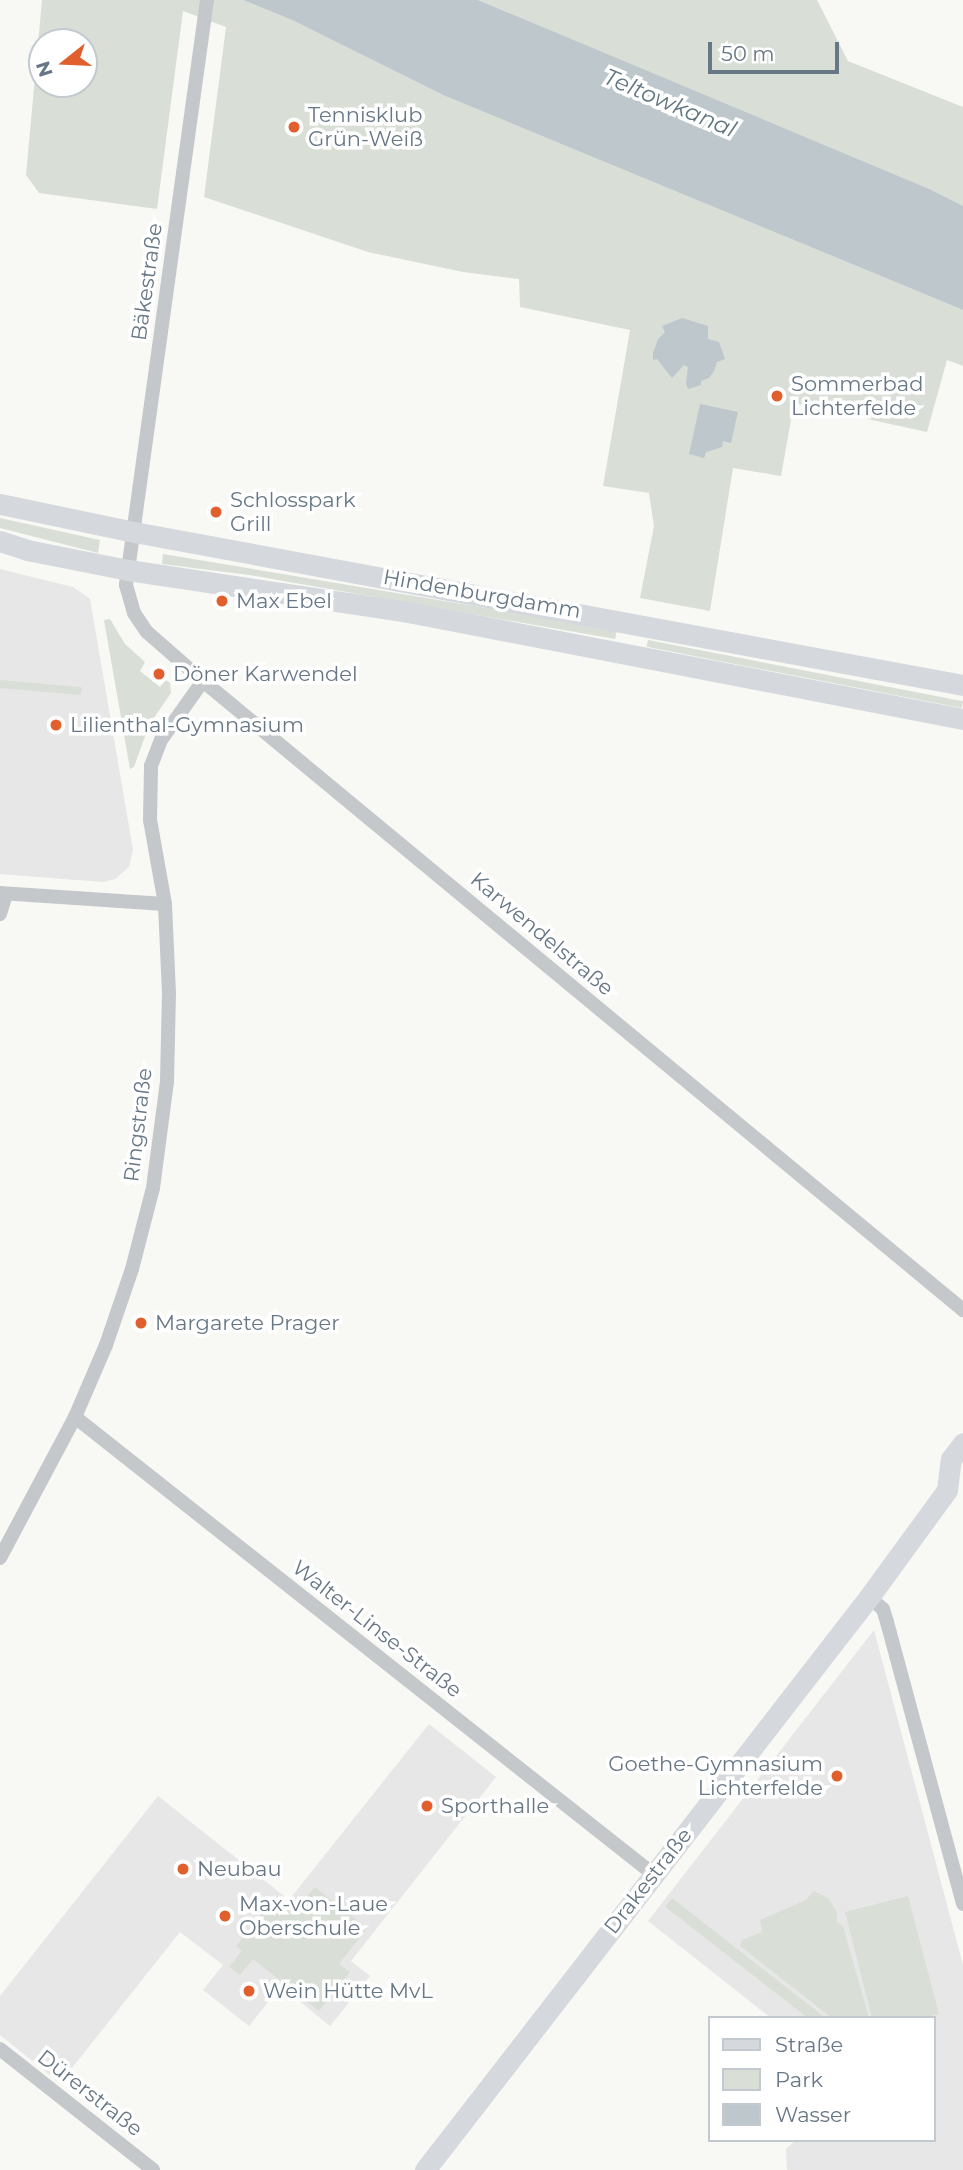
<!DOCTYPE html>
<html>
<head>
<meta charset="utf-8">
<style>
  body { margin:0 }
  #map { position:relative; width:963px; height:2170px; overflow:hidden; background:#f8f8f5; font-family:Montserrat,sans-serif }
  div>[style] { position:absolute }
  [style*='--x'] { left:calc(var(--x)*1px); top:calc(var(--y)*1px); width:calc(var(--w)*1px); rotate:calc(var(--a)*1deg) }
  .built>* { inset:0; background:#e6e7e6 }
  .green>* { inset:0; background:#d9dfd6; transform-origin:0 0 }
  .water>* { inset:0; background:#bdc7cc }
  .street>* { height:14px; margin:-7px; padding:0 7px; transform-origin:7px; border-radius:7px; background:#c4c8cb }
  .secondary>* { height:21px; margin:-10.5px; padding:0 10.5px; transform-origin:10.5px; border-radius:10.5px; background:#d5d9dd }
  .dots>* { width:19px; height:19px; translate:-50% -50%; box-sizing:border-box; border:4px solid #fff; border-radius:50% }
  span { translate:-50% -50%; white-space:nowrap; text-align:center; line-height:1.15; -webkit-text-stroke:7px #fff; paint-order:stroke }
  .poi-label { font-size:21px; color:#677786 }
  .left { translate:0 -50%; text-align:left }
  .right { translate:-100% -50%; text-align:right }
  .street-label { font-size:21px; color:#677786 }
  .water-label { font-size:23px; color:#637781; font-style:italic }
  .legend { position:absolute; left:708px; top:2016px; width:228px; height:126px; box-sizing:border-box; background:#fff; border:2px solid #c2c9cf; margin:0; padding:9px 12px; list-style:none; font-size:21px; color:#677786 }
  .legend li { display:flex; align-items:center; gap:14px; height:35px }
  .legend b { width:35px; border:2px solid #c2c9cf }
  .north { position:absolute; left:28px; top:28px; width:70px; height:70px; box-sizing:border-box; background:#fff; border:2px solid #c2c9cf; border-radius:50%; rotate:252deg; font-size:19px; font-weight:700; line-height:28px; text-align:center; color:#677786 }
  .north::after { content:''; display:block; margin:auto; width:24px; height:32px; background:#e05f2d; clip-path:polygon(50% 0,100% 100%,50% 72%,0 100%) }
  .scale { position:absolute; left:708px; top:42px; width:131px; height:32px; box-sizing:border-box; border:4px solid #677786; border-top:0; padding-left:9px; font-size:21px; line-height:24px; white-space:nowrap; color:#677786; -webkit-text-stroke:5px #fff; paint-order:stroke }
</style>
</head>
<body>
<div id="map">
  <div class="built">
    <i style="clip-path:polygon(0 569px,73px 587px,90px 599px,133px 850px,129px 867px,115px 879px,103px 882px,0 874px)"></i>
    <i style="clip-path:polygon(874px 1630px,963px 1965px,963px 2170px,787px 2170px,786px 2149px,796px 2140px,933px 2140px,933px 2018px,771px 2018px,648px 1921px)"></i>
    <i style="clip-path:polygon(429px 1724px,496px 1777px,351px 1961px,370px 1976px,330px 2026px,281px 1986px,249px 2026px,203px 1990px,223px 1965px,180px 1932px,60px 2083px,0 2035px,0 1996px,158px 1796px,289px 1900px)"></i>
  </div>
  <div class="green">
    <i style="clip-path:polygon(evenodd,42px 0,243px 0,292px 20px,443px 95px,963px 310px,963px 366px,947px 360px,927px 432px,794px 403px,781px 476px,733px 468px,710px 611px,640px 598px,654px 526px,649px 493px,603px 486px,630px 330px,520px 307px,519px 279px,463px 272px,368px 252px,204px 197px,226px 27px,183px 11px,157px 209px,39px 193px,26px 175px,42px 0,42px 42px,84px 42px,84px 84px,42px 84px,42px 42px)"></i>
    <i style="clip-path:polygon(478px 0,817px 0,848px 61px,963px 107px,963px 206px)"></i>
    <i style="clip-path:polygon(0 518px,100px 540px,98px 553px,0 528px)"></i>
    <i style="clip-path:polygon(163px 554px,617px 630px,615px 639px,249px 575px,162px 564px)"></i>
    <i style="clip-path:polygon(110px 619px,125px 644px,145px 662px,140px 671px,160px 687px,166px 680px,170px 683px,171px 693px,149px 725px,134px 767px,130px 769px,104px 620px)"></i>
    <i style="left:648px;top:640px;width:321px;height:7px;rotate:11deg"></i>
    <i style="left:0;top:680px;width:82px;height:8px;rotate:5deg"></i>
    <i style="clip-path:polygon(315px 1887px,367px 1928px,339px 1964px,350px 1972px,319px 2011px,253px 1959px,240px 1975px,229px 1967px,242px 1951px,236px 1946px,273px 1899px,293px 1914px)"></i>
    <i style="clip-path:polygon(814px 1891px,828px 1898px,837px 1912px,837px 1922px,843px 1926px,869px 2018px,832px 2018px,740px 1946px,742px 1940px,762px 1932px,760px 1920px,806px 1900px)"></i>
    <i style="clip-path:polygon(908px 1896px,939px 2014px,923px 2018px,872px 2018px,845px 1912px)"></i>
    <i style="left:672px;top:1898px;width:196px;height:11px;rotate:38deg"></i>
  </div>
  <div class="water">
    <i style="clip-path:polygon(243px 0,478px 0,929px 189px,963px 206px,963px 310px,443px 95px,292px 20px)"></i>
    <i style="clip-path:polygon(682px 318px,708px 326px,708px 339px,719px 342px,725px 359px,717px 362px,714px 371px,709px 378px,701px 381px,701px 385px,688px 389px,686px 383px,688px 367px,684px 365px,672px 378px,657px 359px,653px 360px,653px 353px,658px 339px,665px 332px,662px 326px)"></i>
    <i style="clip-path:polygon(700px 404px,738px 412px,731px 443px,723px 441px,722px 447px,706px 452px,704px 458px,689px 454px)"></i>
  </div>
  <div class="street">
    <i style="--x:207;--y:0;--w:575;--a:97.89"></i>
    <i style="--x:128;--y:570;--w:15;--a:98"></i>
    <i style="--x:126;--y:585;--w:29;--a:74"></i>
    <i style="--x:134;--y:613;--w:23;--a:56"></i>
    <i style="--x:147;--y:632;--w:74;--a:41.2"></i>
    <i style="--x:203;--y:681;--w:987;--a:39.61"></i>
    <i style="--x:0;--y:893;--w:165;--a:3.8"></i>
    <i style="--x:0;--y:914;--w:21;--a:-73"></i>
    <i style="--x:75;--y:1417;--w:737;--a:38.33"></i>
    <i style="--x:0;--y:1558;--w:160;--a:-62"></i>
    <i style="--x:75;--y:1417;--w:78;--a:-66.7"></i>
    <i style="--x:106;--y:1345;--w:80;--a:-71.1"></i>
    <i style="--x:132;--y:1269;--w:84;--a:-75.5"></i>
    <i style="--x:153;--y:1188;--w:108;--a:-82.5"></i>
    <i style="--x:167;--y:1081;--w:88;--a:-88.7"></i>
    <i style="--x:169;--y:993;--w:89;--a:-92.6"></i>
    <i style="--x:165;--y:904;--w:85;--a:-100.1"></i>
    <i style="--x:150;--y:820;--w:54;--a:-88.9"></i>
    <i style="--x:151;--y:766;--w:28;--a:-69"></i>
    <i style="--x:161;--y:740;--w:72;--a:-54.6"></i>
    <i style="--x:869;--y:1597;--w:18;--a:41"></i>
    <i style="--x:883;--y:1609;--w:14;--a:73"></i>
    <i style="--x:887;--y:1622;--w:292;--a:74.9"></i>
    <i style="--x:0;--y:2049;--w:195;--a:38.3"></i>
  </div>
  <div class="secondary">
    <i style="--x:0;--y:504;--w:137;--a:11.8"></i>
    <i style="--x:134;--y:532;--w:843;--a:10.46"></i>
    <i style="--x:0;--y:541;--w:28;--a:18"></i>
    <i style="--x:27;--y:550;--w:103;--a:11.2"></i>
    <i style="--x:128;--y:570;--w:283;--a:8.5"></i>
    <i style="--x:408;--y:612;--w:565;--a:10.91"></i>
    <i style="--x:425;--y:2170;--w:725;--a:-52.23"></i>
    <i style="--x:869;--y:1597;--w:132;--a:-53.9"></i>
    <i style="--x:947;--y:1490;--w:31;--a:-83"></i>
    <i style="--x:951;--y:1459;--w:20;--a:-53"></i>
  </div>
  <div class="dots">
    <i style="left:294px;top:127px;background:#e05f2d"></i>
    <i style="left:777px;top:396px;background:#e05f2d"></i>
    <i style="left:216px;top:512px;background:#e05f2d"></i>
    <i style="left:222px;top:601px;background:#e05f2d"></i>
    <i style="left:159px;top:674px;background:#e05f2d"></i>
    <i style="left:56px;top:725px;background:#e05f2d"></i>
    <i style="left:141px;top:1323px;background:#e05f2d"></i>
    <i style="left:837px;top:1776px;background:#e05f2d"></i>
    <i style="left:427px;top:1806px;background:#e05f2d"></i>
    <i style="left:183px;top:1869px;background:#e05f2d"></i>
    <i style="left:225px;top:1916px;background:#e05f2d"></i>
    <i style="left:249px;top:1991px;background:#e05f2d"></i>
  </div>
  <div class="poi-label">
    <span class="left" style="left:308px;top:127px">Tennisklub<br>Grün-Weiß</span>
    <span class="left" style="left:791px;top:396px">Sommerbad<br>Lichterfelde</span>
    <span class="left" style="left:230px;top:512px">Schlosspark<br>Grill</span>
    <span class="left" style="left:236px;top:601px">Max Ebel</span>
    <span class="left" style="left:173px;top:674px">Döner Karwendel</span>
    <span class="left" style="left:70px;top:725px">Lilienthal-Gymnasium</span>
    <span class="left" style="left:155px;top:1323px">Margarete Prager</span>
    <span class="right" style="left:823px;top:1776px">Goethe-Gymnasium<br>Lichterfelde</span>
    <span class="left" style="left:441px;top:1806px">Sporthalle</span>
    <span class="left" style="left:197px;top:1869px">Neubau</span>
    <span class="left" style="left:239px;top:1916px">Max-von-Laue<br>Oberschule</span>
    <span class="left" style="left:263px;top:1991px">Wein Hütte MvL</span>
  </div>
  <div class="street-label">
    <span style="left:147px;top:282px;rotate:-82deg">Bäkestraße</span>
    <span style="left:482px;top:594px;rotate:10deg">Hindenburgdamm</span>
    <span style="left:542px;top:934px;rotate:40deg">Karwendelstraße</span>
    <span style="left:138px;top:1125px;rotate:-83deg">Ringstraße</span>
    <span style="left:377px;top:1629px;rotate:38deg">Walter-Linse-Straße</span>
    <span style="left:648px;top:1881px;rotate:-52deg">Drakestraße</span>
    <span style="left:90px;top:2093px;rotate:38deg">Dürerstraße</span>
  </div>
  <div class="water-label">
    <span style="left:670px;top:103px;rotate:23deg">Teltowkanal</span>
  </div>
  <ul class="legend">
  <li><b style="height:9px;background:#d5d9dd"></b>Straße</li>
  <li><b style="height:19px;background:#d9dfd6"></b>Park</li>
  <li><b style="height:19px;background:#bdc7cc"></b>Wasser</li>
  </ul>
  <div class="north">N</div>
  <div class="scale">50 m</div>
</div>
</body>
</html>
